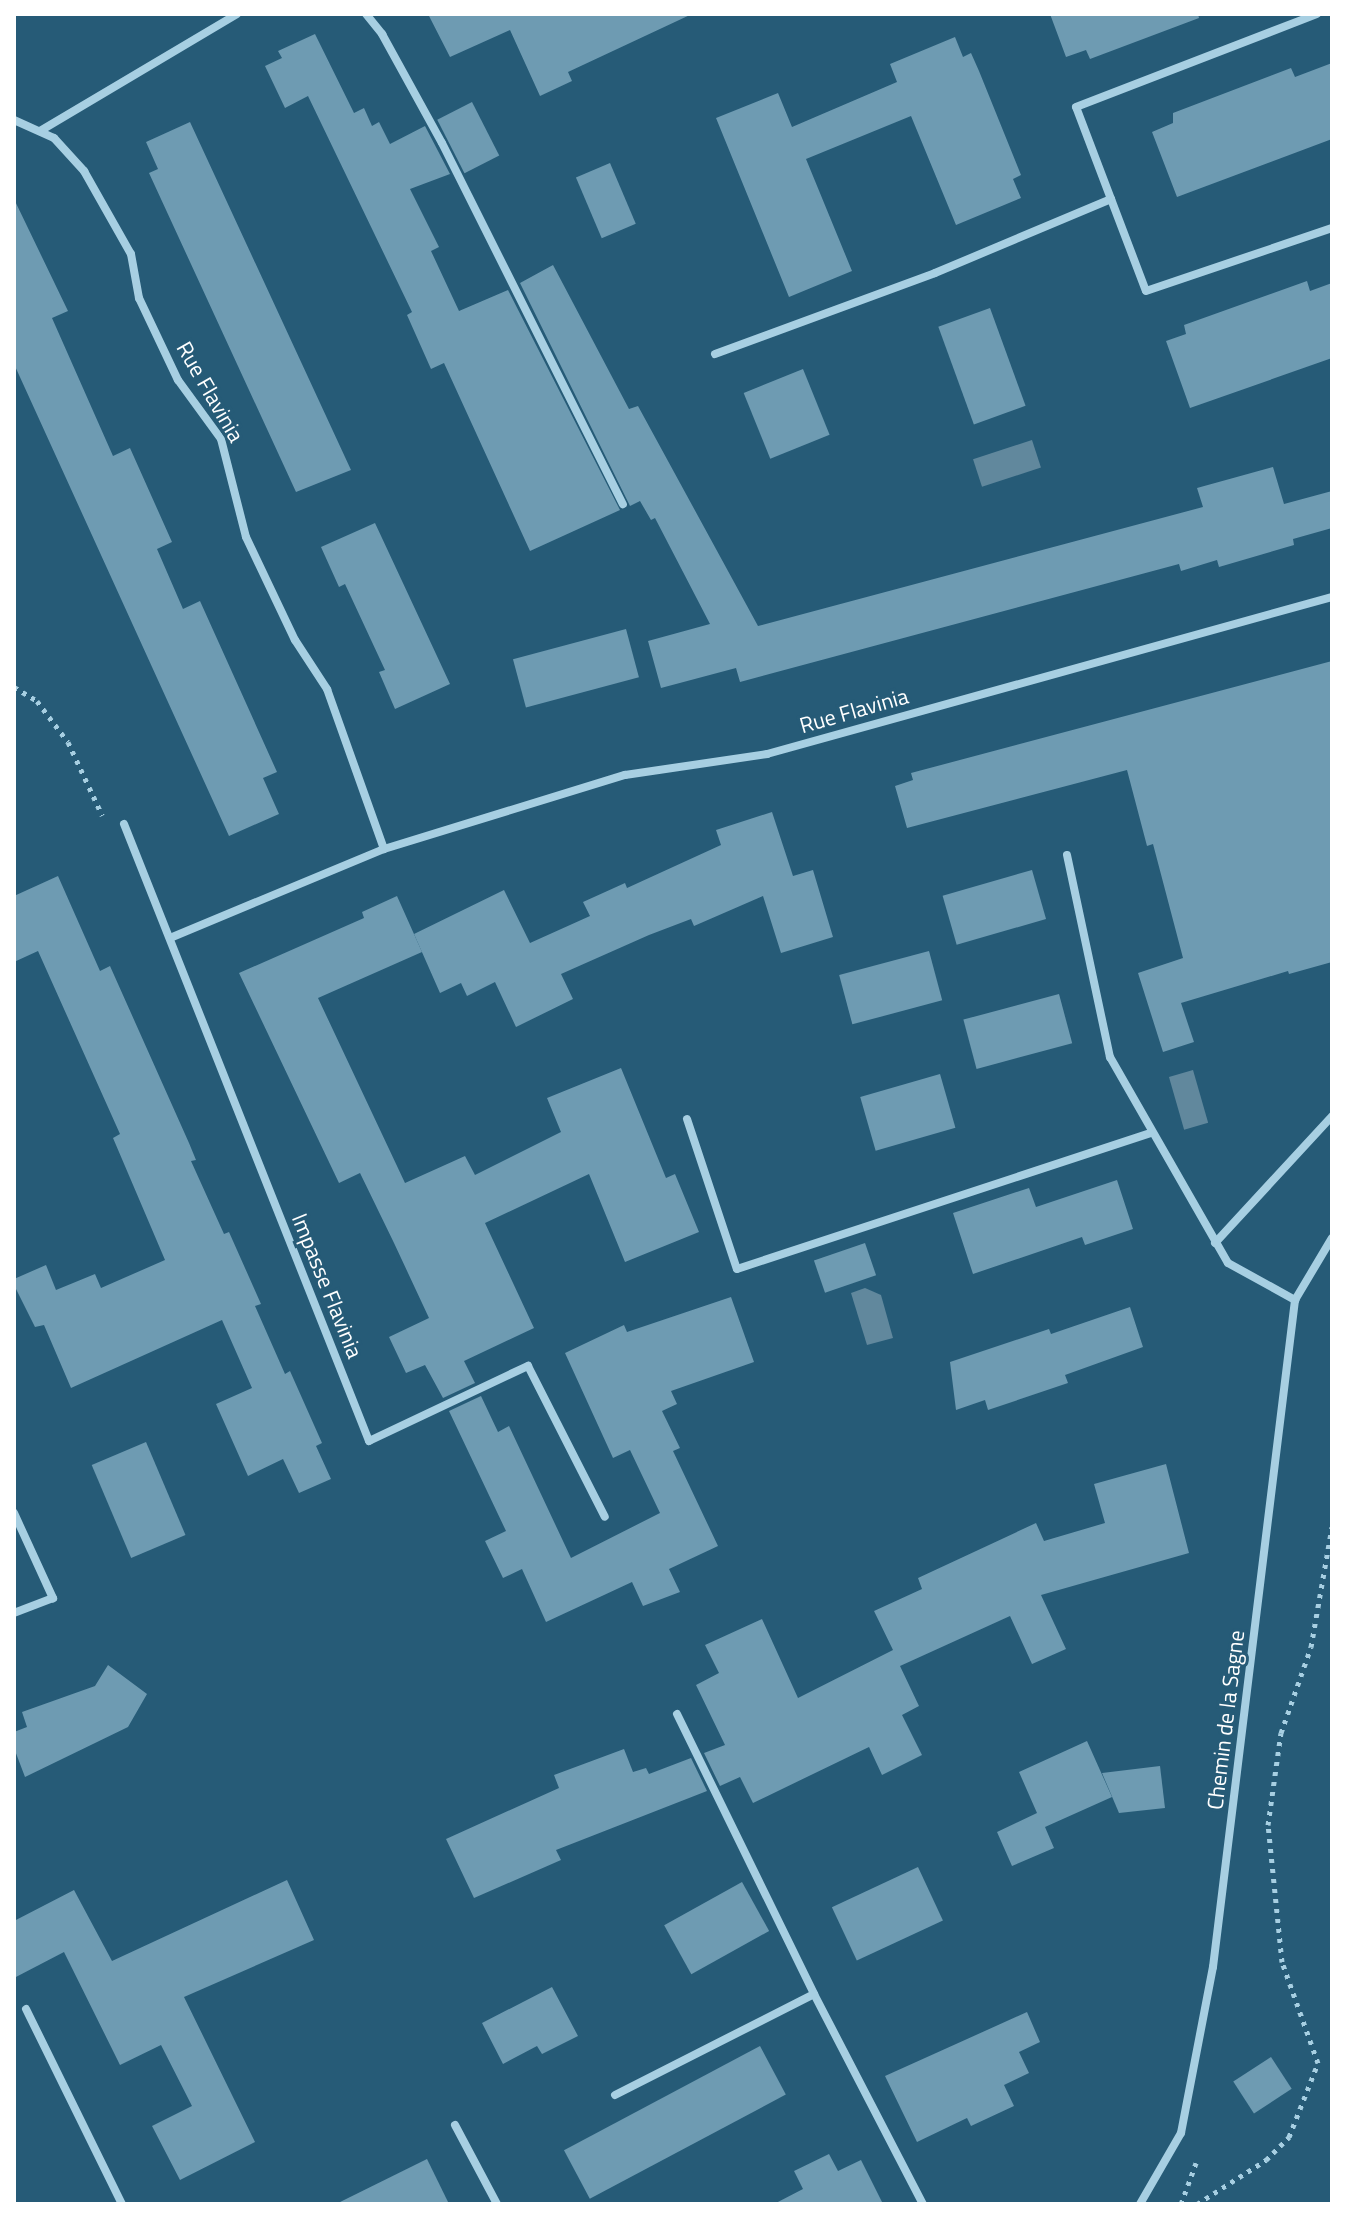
<!DOCTYPE html>
<html>
<head>
<meta charset="utf-8">
<style>
  body { margin:0 }
  #map { position:relative; width:1346px; height:2218px; overflow:hidden; background:#265b77; font-family:"Titillium Web",sans-serif }
  div>[style] { position:absolute }
  [style*='--x'] { left:calc(var(--x)*1px); top:calc(var(--y)*1px); width:calc(var(--w)*1px); rotate:calc(var(--a)*1deg) }
  .water>* { inset:0; background:#61889d; transform-origin:0 0 }
  .building>* { inset:0; background:#6e9bb2; transform-origin:0 0 }
  .path>* { height:5px; margin-top:-2.5px; transform-origin:0; background:repeating-linear-gradient(90deg,#a7cfe2 0 4px,transparent 0 10px) }
  .minor>* { height:8px; margin:-4px; padding:0 4px; transform-origin:4px; border-radius:4px; background:#a7cfe2 }
  span { translate:-50% -50%; white-space:nowrap; text-align:center; line-height:1.15; -webkit-text-stroke:6px #265b77; paint-order:stroke }
  .street-label { font-size:22px; color:#fff }
  .frame { position:absolute; inset:0; border:16px solid #fff; pointer-events:none }
</style>
</head>
<body>
<div id="map">
  <div class="water">
    <i style="left:1032px;top:440px;width:29px;height:62px;rotate:72deg"></i>
    <i style="left:1193px;top:1070px;width:55px;height:25px;rotate:74deg"></i>
    <i style="clip-path:polygon(865px 1288px,881px 1295px,893px 1338px,867px 1345px,851px 1293px)"></i>
  </div>
  <div class="building">
    <i style="clip-path:polygon(428px 14px,692px 14px,568px 72px,572px 81px,540px 96px,510px 30px,450px 57px)"></i>
    <i style="clip-path:polygon(1050px 14px,1198px 14px,1199px 18px,1090px 59px,1086px 50px,1066px 57px)"></i>
    <i style="clip-path:polygon(315px 34px,354px 113px,364px 108px,372px 126px,379px 122px,390px 144px,425px 126px,450px 174px,410px 189px,439px 247px,431px 251px,459px 311px,508px 290px,620px 510px,530px 551px,444px 363px,431px 369px,407px 315px,412px 312px,308px 96px,285px 108px,265px 66px,282px 58px,278px 51px)"></i>
    <i style="clip-path:polygon(955px 37px,963px 57px,971px 53px,979px 71px,1021px 175px,1013px 179px,1021px 198px,956px 225px,911px 116px,806px 159px,852px 271px,789px 297px,716px 118px,778px 93px,792px 127px,897px 82px,890px 64px)"></i>
    <i style="clip-path:polygon(1332px 63px,1332px 139px,1177px 197px,1152px 132px,1173px 123px,1173px 113px,1291px 68px,1295px 77px)"></i>
    <i style="left:472px;top:102px;width:60px;height:39px;rotate:63deg"></i>
    <i style="clip-path:polygon(190px 122px,351px 470px,296px 492px,149px 173px,158px 169px,146px 142px)"></i>
    <i style="left:610px;top:163px;width:66px;height:37px;rotate:67deg"></i>
    <i style="clip-path:polygon(14px 199px,68px 311px,52px 318px,113px 456px,130px 448px,172px 542px,157px 549px,183px 609px,200px 601px,277px 772px,263px 778px,279px 814px,229px 836px,14px 364px)"></i>
    <i style="clip-path:polygon(553px 265px,629px 409px,638px 406px,758px 626px,1203px 507px,1197px 488px,1273px 467px,1284px 504px,1332px 491px,1332px 528px,1293px 539px,1294px 545px,1219px 567px,1217px 560px,1181px 571px,1179px 564px,740px 682px,736px 668px,661px 688px,648px 641px,710px 624px,655px 518px,651px 520px,640px 501px,630px 506px,520px 283px)"></i>
    <i style="clip-path:polygon(1307px 281px,1310px 291px,1332px 283px,1332px 358px,1190px 408px,1166px 341px,1186px 334px,1184px 325px)"></i>
    <i style="left:990px;top:308px;width:104px;height:55px;rotate:70deg"></i>
    <i style="left:803px;top:369px;width:71px;height:64px;rotate:68deg"></i>
    <i style="clip-path:polygon(375px 523px,450px 684px,395px 709px,379px 672px,385px 670px,345px 584px,339px 587px,321px 547px)"></i>
    <i style="left:626px;top:629px;width:50px;height:117px;rotate:75deg"></i>
    <i style="clip-path:polygon(1332px 661px,1332px 962px,1289px 974px,1288px 971px,1181px 1003px,1194px 1042px,1163px 1052px,1138px 973px,1183px 958px,1153px 844px,1147px 846px,1127px 770px,907px 828px,895px 786px,913px 780px,911px 773px)"></i>
    <i style="clip-path:polygon(772px 812px,793px 876px,813px 870px,833px 937px,781px 953px,763px 896px,694px 926px,691px 919px,649px 935px,561px 974px,573px 999px,516px 1027px,495px 982px,467px 996px,461px 983px,440px 993px,414px 934px,504px 890px,530px 943px,590px 916px,583px 902px,625px 883px,627px 888px,721px 845px,716px 830px)"></i>
    <i style="left:1032px;top:870px;width:51px;height:93px;rotate:74deg"></i>
    <i style="clip-path:polygon(58px 876px,100px 971px,110px 966px,189px 1143px,196px 1160px,191px 1161px,224px 1234px,229px 1232px,261px 1304px,255px 1306px,285px 1374px,290px 1371px,322px 1443px,316px 1446px,331px 1479px,299px 1493px,283px 1459px,248px 1476px,216px 1404px,252px 1388px,222px 1320px,71px 1388px,44px 1325px,35px 1327px,14px 1285px,14px 1279px,46px 1265px,56px 1290px,95px 1274px,101px 1288px,165px 1260px,113px 1138px,120px 1134px,38px 951px,14px 962px,14px 896px)"></i>
    <i style="clip-path:polygon(397px 896px,422px 952px,318px 998px,405px 1183px,465px 1156px,475px 1175px,561px 1132px,547px 1098px,621px 1068px,666px 1178px,675px 1174px,699px 1232px,625px 1262px,589px 1174px,485px 1223px,534px 1328px,464px 1361px,475px 1383px,443px 1398px,425px 1365px,406px 1373px,389px 1337px,429px 1318px,394px 1243px,360px 1173px,339px 1183px,239px 973px,364px 918px,362px 912px)"></i>
    <i style="left:929px;top:951px;width:51px;height:93px;rotate:75deg"></i>
    <i style="left:1059px;top:994px;width:51px;height:99px;rotate:75deg"></i>
    <i style="left:940px;top:1074px;width:56px;height:83px;rotate:74deg"></i>
    <i style="clip-path:polygon(1117px 1180px,1133px 1229px,1085px 1245px,1082px 1237px,973px 1274px,953px 1213px,1029px 1188px,1036px 1207px)"></i>
    <i style="left:865px;top:1243px;width:34px;height:54px;rotate:71deg"></i>
    <i style="clip-path:polygon(731px 1297px,754px 1362px,671px 1391px,677px 1404px,662px 1411px,680px 1448px,673px 1451px,718px 1546px,669px 1569px,680px 1592px,643px 1606px,632px 1582px,546px 1622px,522px 1569px,503px 1578px,485px 1541px,506px 1531px,449px 1411px,481px 1396px,498px 1432px,509px 1426px,571px 1558px,660px 1513px,630px 1450px,613px 1458px,565px 1353px,624px 1325px,627px 1332px)"></i>
    <i style="clip-path:polygon(1130px 1307px,1143px 1347px,1065px 1375px,1068px 1383px,988px 1410px,985px 1400px,956px 1410px,950px 1362px,1049px 1329px,1051px 1334px)"></i>
    <i style="left:146px;top:1442px;width:101px;height:59px;rotate:67deg"></i>
    <i style="clip-path:polygon(1166px 1464px,1189px 1553px,1041px 1595px,1066px 1649px,1032px 1664px,1010px 1616px,900px 1666px,919px 1706px,902px 1715px,922px 1755px,882px 1775px,869px 1747px,753px 1803px,740px 1777px,720px 1786px,704px 1753px,725px 1745px,696px 1685px,719px 1673px,705px 1645px,762px 1619px,798px 1698px,893px 1650px,874px 1611px,922px 1589px,918px 1578px,1036px 1523px,1044px 1541px,1105px 1523px,1094px 1484px)"></i>
    <i style="clip-path:polygon(108px 1665px,147px 1694px,128px 1727px,25px 1777px,14px 1748px,14px 1732px,27px 1727px,22px 1712px,95px 1686px)"></i>
    <i style="clip-path:polygon(1087px 1741px,1112px 1797px,1045px 1827px,1054px 1848px,1012px 1866px,997px 1832px,1037px 1813px,1019px 1772px)"></i>
    <i style="clip-path:polygon(624px 1749px,633px 1772px,646px 1768px,649px 1774px,691px 1758px,707px 1791px,556px 1850px,561px 1860px,474px 1898px,446px 1839px,559px 1788px,554px 1775px)"></i>
    <i style="clip-path:polygon(1160px 1766px,1165px 1808px,1119px 1813px,1102px 1773px)"></i>
    <i style="left:918px;top:1867px;width:59px;height:95px;rotate:65deg"></i>
    <i style="clip-path:polygon(287px 1880px,314px 1940px,184px 1997px,255px 2142px,180px 2180px,152px 2126px,192px 2106px,161px 2045px,120px 2065px,64px 1952px,14px 1978px,14px 1921px,74px 1890px,112px 1961px)"></i>
    <i style="left:742px;top:1882px;width:56px;height:89px;rotate:61deg"></i>
    <i style="clip-path:polygon(552px 1987px,578px 2036px,542px 2054px,537px 2046px,503px 2064px,482px 2023px)"></i>
    <i style="clip-path:polygon(1027px 2012px,1040px 2042px,1019px 2052px,1029px 2073px,1004px 2085px,1014px 2106px,971px 2126px,967px 2118px,917px 2142px,885px 2076px)"></i>
    <i style="left:760px;top:2046px;width:55px;height:222px;rotate:62deg"></i>
    <i style="left:1271px;top:2057px;width:38px;height:45px;rotate:57deg"></i>
    <i style="clip-path:polygon(829px 2154px,838px 2171px,861px 2160px,883px 2204px,774px 2204px,803px 2189px,794px 2171px)"></i>
    <i style="clip-path:polygon(427px 2159px,449px 2204px,336px 2204px)"></i>
  </div>
  <div class="path">
    <i style="--x:14;--y:687;--w:27;--a:31"></i>
    <i style="--x:37;--y:701;--w:51;--a:52.9"></i>
    <i style="--x:68;--y:742;--w:81;--a:65"></i>
    <i style="--x:1181;--y:2204;--w:44;--a:-69.9"></i>
    <i style="--x:1197;--y:2204;--w:82;--a:-32.5"></i>
    <i style="--x:1266;--y:2160;--w:33;--a:-45"></i>
    <i style="--x:1289;--y:2137;--w:79;--a:-68.6"></i>
    <i style="--x:1318;--y:2063;--w:107;--a:-109.6"></i>
    <i style="--x:1282;--y:1962;--w:138;--a:-95.8"></i>
    <i style="--x:1268;--y:1825;--w:93;--a:-82"></i>
    <i style="--x:1281;--y:1733;--w:91;--a:-70.8"></i>
    <i style="--x:1311;--y:1647;--w:122;--a:-80.1"></i>
  </div>
  <div class="minor">
    <i style="--x:366;--y:14;--w:26;--a:51"></i>
    <i style="--x:382;--y:34;--w:124;--a:61.2"></i>
    <i style="--x:442;--y:143;--w:404;--a:63.4"></i>
    <i style="--x:14;--y:120;--w:44;--a:24.2"></i>
    <i style="--x:54;--y:138;--w:45;--a:47.7"></i>
    <i style="--x:84;--y:171;--w:95;--a:60.5"></i>
    <i style="--x:131;--y:254;--w:45;--a:79.7"></i>
    <i style="--x:139;--y:298;--w:91;--a:64.6"></i>
    <i style="--x:178;--y:380;--w:73;--a:53.9"></i>
    <i style="--x:221;--y:439;--w:101;--a:75.7"></i>
    <i style="--x:246;--y:537;--w:114;--a:64.6"></i>
    <i style="--x:295;--y:640;--w:59;--a:56.9"></i>
    <i style="--x:327;--y:689;--w:170;--a:70.4"></i>
    <i style="--x:40;--y:131;--w:229;--a:-30.7"></i>
    <i style="--x:1111;--y:199;--w:98;--a:-110.8"></i>
    <i style="--x:1076;--y:107;--w:258;--a:-21.1"></i>
    <i style="--x:715;--y:354;--w:234;--a:-20.2"></i>
    <i style="--x:935;--y:273;--w:191;--a:-22.8"></i>
    <i style="--x:1111;--y:199;--w:98;--a:69.2"></i>
    <i style="--x:1146;--y:291;--w:196;--a:-18.7"></i>
    <i style="--x:124;--y:824;--w:664;--a:68.34"></i>
    <i style="--x:369;--y:1441;--w:176;--a:-25.3"></i>
    <i style="--x:528;--y:1366;--w:169;--a:63"></i>
    <i style="--x:1067;--y:855;--w:207;--a:78"></i>
    <i style="--x:1110;--y:1057;--w:237;--a:60.2"></i>
    <i style="--x:1228;--y:1263;--w:77;--a:28.9"></i>
    <i style="--x:170;--y:938;--w:232;--a:-22.6"></i>
    <i style="--x:384;--y:849;--w:252;--a:-17.1"></i>
    <i style="--x:625;--y:775;--w:144;--a:-8.4"></i>
    <i style="--x:767;--y:754;--w:586;--a:-15.53"></i>
    <i style="--x:687;--y:1119;--w:158;--a:71.6"></i>
    <i style="--x:737;--y:1269;--w:435;--a:-18.2"></i>
    <i style="--x:1215;--y:1243;--w:173;--a:-47.3"></i>
    <i style="--x:14;--y:1513;--w:94;--a:65.4"></i>
    <i style="--x:53;--y:1598;--w:42;--a:159"></i>
    <i style="--x:677;--y:1714;--w:312;--a:63.9"></i>
    <i style="--x:814;--y:1994;--w:237;--a:62.6"></i>
    <i style="--x:26;--y:2009;--w:217;--a:63.8"></i>
    <i style="--x:615;--y:2095;--w:223;--a:-26.9"></i>
    <i style="--x:455;--y:2125;--w:89;--a:62"></i>
    <i style="--x:1140;--y:2204;--w:82;--a:-60"></i>
    <i style="--x:1181;--y:2133;--w:169;--a:-79.1"></i>
    <i style="--x:1213;--y:1967;--w:672;--a:-82.99"></i>
    <i style="--x:1295;--y:1300;--w:72;--a:-59.2"></i>
  </div>
  <div class="street-label">
    <span style="left:210px;top:392px;rotate:60deg">Rue Flavinia</span>
    <span style="left:854px;top:711px;rotate:-16deg">Rue Flavinia</span>
    <span style="left:327px;top:1286px;rotate:68deg">Impasse Flavinia</span>
    <span style="left:1226px;top:1720px;rotate:-83deg">Chemin de la Sagne</span>
  </div>
  <div class="frame"></div>
</div>
</body>
</html>
